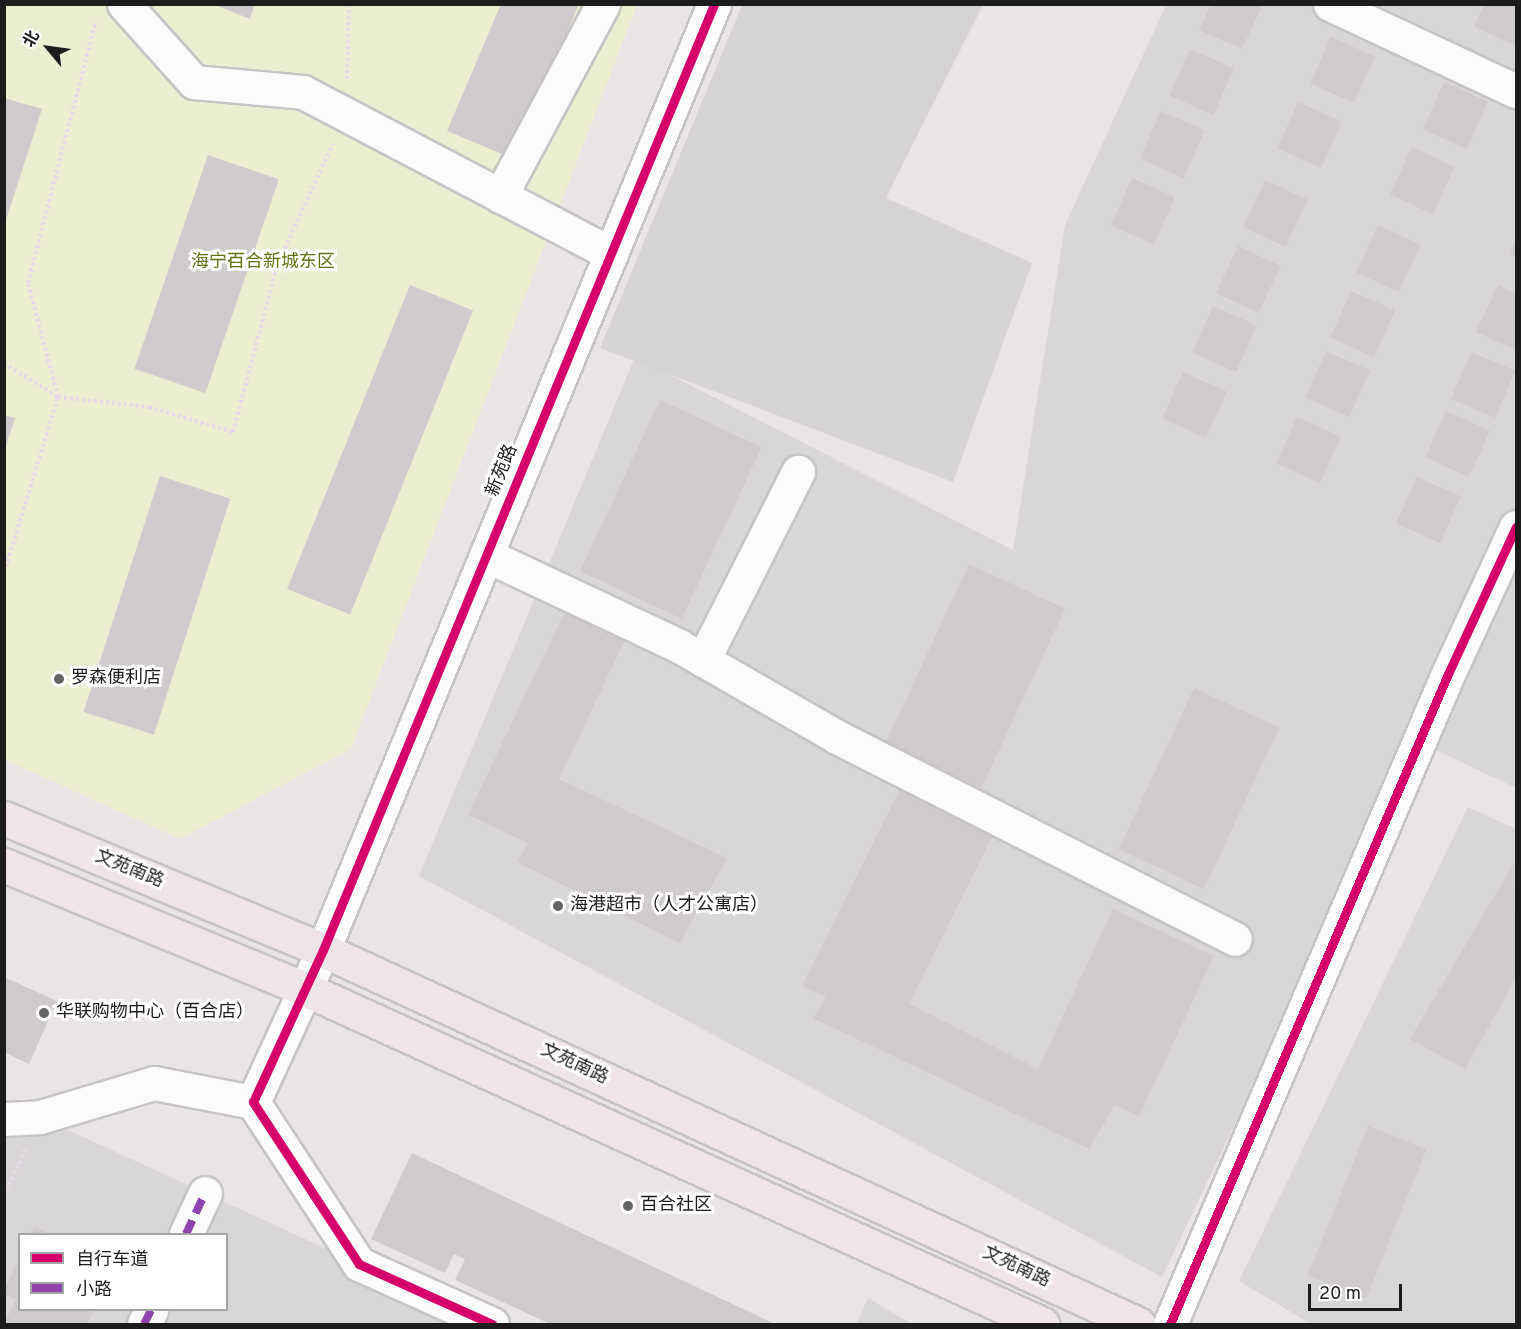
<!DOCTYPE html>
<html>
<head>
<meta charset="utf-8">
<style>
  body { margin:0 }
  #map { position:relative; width:1521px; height:1329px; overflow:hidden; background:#eae5e5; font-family:Overpass,"Noto Sans SC",sans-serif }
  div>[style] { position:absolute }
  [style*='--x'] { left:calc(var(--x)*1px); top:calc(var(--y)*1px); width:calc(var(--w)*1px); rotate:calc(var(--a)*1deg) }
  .residential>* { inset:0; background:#d9d6d7 }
  .park>* { inset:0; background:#ebeed1 }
  .parking>* { inset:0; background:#d6d4d4 }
  .building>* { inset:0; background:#d0cccd; transform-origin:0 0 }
  .path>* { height:4px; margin-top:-2px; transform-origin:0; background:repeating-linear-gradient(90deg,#e9d8e5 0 3px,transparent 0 6px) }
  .roads { filter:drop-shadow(2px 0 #c6c4c4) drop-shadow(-2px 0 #c6c4c4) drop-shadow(0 2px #c6c4c4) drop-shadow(0 -2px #c6c4c4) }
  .minor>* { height:33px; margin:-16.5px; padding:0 16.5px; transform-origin:16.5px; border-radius:16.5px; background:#fcfbfb }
  .major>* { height:33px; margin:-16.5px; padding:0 16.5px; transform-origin:16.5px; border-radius:16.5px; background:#efe4e8 }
  .quiet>* { height:8px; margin-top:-4px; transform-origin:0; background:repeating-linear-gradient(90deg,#8e44ad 0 15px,transparent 0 23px) }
  .cycleway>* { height:9px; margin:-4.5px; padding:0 4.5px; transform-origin:4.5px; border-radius:4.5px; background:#d6006c }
  .dots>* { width:16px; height:16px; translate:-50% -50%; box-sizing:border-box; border:3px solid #fff; border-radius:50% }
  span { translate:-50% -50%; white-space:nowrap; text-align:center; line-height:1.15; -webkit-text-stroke:6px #fff; paint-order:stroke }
  .park-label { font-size:18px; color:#627311 }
  .street-label { font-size:18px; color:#1c1c1c }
  .poi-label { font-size:18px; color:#1c1c1c }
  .left { translate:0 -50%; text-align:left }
  .frame { position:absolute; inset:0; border:6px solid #1c1c1c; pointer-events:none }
  .legend { position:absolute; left:18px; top:1233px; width:210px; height:78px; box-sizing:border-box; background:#fff; border:2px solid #a4a4a4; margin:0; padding:8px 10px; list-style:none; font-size:18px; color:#1c1c1c }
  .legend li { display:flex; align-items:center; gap:12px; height:30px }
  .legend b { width:30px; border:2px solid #a4a4a4 }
  .north { position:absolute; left:18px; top:18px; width:60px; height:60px; -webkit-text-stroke:4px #fff; paint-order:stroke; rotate:299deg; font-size:16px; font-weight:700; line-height:24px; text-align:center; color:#1c1c1c }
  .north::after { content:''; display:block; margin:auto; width:21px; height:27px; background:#1c1c1c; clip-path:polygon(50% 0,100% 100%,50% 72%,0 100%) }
  .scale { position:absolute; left:1308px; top:1284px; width:94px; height:27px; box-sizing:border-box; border:3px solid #1c1c1c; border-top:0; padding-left:8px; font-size:18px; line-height:21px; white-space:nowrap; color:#1c1c1c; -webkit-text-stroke:4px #fff; paint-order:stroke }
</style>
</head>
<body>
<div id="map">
  <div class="residential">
    <i style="clip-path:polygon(1166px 5px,1516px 5px,1516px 788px,1417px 741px,1162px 1277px,419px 876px,635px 357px,1013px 550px,1065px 225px)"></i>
    <i style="clip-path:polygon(1468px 807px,1516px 829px,1516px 1324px,1311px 1324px,1239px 1281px)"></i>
    <i style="clip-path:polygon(evenodd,5px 1101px,490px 1324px,5px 1324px,5px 1101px,20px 1234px,226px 1234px,226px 1310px,20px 1310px,20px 1234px)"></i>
    <i style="clip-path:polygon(868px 1298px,912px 1324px,856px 1324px)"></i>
  </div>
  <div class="park">
    <i style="clip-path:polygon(5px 5px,637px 5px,351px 749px,180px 839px,5px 760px)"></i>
  </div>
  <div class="parking">
    <i style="clip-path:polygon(742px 5px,983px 5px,886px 198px,1032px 263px,953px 482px,600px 348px)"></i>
  </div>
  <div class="building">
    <i style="clip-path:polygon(213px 4px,255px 4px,250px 19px)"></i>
    <i style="clip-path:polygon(501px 4px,579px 4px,514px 159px,447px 131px)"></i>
    <i style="clip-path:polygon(1211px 4px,1263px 4px,1242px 49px,1199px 30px)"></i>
    <i style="clip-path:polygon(1484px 4px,1516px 4px,1516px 46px,1474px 27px)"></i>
    <i style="left:1331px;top:37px;width:48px;height:51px;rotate:24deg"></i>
    <i style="left:1190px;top:49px;width:48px;height:51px;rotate:24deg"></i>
    <i style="left:1444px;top:82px;width:48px;height:52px;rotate:24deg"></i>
    <i style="clip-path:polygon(4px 98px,42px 109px,5px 223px,4px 223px)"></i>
    <i style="left:1298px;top:102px;width:48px;height:51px;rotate:24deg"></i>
    <i style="left:1161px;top:111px;width:48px;height:52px;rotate:24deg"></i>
    <i style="left:1412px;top:147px;width:47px;height:52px;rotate:25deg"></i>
    <i style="left:208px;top:155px;width:75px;height:226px;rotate:19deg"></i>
    <i style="left:1132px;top:178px;width:47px;height:52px;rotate:24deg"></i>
    <i style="left:1265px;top:180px;width:47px;height:52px;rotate:25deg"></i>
    <i style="left:1378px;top:225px;width:47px;height:52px;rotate:25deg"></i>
    <i style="clip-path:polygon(1516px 241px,1516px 257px,1510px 254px)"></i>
    <i style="left:1238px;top:246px;width:47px;height:52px;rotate:25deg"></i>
    <i style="left:410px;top:285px;width:68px;height:328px;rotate:22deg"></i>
    <i style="clip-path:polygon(1498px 285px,1516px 294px,1516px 350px,1476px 332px)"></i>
    <i style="left:1351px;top:291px;width:48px;height:51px;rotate:24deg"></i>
    <i style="left:1213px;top:306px;width:48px;height:51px;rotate:24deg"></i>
    <i style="left:1326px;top:351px;width:48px;height:51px;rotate:24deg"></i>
    <i style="left:1471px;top:352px;width:48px;height:51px;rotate:23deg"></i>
    <i style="left:1183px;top:372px;width:48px;height:51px;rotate:24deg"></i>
    <i style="left:660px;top:400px;width:112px;height:189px;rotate:25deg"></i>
    <i style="left:1446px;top:411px;width:48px;height:51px;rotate:24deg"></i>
    <i style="clip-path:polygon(4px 415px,15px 418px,5px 449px,4px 448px)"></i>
    <i style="left:1297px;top:417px;width:48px;height:51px;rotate:24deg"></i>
    <i style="left:160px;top:476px;width:74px;height:248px;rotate:18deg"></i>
    <i style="left:1417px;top:477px;width:48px;height:51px;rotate:24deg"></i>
    <i style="left:969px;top:564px;width:106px;height:204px;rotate:25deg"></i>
    <i style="clip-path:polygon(569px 603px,629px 631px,559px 779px,727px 858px,680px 943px,517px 862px,528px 843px,468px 815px)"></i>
    <i style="left:1194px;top:688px;width:94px;height:178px;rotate:25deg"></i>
    <i style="clip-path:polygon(901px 787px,994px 833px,909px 1004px,1038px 1069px,1113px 909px,1214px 956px,1139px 1116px,1115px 1105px,1089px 1149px,813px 1018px,826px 997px,802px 986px)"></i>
    <i style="clip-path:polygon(1514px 863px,1516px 978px,1465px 1069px,1410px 1039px)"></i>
    <i style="clip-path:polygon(4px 977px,57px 1001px,29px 1064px,4px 1052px)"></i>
    <i style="left:1368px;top:1126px;width:63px;height:161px;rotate:22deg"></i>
    <i style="clip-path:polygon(412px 1153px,775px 1324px,550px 1324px,455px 1280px,465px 1259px,454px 1254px,445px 1273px,371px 1239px)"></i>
    <i style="clip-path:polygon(34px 1227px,50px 1234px,30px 1234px)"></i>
    <i style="clip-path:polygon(20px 1257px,20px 1310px,94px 1310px,87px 1324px,4px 1324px,16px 1299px,4px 1294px,4px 1290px)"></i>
  </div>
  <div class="path">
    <i style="--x:347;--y:79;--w:75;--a:-88.5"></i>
    <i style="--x:4;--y:363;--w:64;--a:32.2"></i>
    <i style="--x:58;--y:397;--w:92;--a:6.3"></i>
    <i style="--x:149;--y:407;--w:88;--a:16.6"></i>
    <i style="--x:233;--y:432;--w:173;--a:-75.2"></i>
    <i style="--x:277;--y:265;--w:133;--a:-65.2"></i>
    <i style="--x:4;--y:573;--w:184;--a:-72.9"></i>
    <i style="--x:58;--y:397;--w:118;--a:-104.7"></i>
    <i style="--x:28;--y:283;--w:271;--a:-75.5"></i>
    <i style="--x:4;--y:1196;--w:51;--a:-65.5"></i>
  </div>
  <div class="roads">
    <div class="minor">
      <i style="--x:124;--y:4;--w:105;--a:48.1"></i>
      <i style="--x:194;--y:82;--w:109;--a:5.2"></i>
      <i style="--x:303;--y:92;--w:348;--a:27.7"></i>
      <i style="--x:1330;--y:4;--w:205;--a:25.1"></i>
      <i style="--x:500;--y:196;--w:218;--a:-61.8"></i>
      <i style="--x:486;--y:555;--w:213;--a:25.2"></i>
      <i style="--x:679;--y:646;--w:182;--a:29.9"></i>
      <i style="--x:837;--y:737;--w:446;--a:26.9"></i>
      <i style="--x:703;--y:660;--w:211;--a:-63.2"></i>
      <i style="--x:4;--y:1119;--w:36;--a:-3"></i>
      <i style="--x:40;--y:1117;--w:119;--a:-16.6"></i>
      <i style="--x:154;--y:1083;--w:101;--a:10.9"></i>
      <i style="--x:186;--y:1234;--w:45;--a:-65.1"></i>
      <i style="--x:144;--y:1324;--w:16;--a:-63"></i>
      <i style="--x:492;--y:1324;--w:146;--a:-155.7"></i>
      <i style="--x:359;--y:1264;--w:194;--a:-123.2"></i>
      <i style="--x:253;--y:1102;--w:167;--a:-65.3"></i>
      <i style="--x:323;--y:950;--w:1024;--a:-67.54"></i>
      <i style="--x:1170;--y:1324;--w:705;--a:-66.85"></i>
      <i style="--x:1447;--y:676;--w:164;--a:-65.2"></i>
    </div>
    <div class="major">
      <i style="--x:4;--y:818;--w:345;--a:22.5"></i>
      <i style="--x:323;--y:950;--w:897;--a:24.65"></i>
      <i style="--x:4;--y:865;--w:326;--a:22.4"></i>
      <i style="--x:305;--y:989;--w:810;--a:24.44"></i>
    </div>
  </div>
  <div class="quiet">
    <i style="--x:186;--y:1234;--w:45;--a:-65.1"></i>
    <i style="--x:144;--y:1324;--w:16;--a:-63"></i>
  </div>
  <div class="cycleway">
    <i style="--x:492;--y:1324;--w:146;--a:-155.7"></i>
    <i style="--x:359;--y:1264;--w:194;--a:-123.2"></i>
    <i style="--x:253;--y:1102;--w:167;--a:-65.3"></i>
    <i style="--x:323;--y:950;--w:1024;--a:-67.54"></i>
    <i style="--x:1170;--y:1324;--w:705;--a:-66.85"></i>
    <i style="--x:1447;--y:676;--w:164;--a:-65.2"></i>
  </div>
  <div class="dots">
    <i style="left:59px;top:679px;background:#646262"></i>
    <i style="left:558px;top:906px;background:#646262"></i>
    <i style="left:44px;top:1013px;background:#646262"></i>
    <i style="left:628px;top:1206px;background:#646262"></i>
  </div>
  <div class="park-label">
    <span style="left:263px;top:263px">海宁·百合新城东区</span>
  </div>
  <div class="street-label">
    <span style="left:503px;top:471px;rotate:-68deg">新苑路</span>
    <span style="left:129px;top:870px;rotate:22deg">文苑南路</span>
    <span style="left:574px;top:1065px;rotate:25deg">文苑南路</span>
    <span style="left:1016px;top:1268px;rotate:25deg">文苑南路</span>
  </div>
  <div class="poi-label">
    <span class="left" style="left:71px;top:679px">罗森便利店</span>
    <span class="left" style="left:570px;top:906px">海港超市（人才公寓店）</span>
    <span class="left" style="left:56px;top:1013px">华联购物中心（百合店）</span>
    <span class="left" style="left:640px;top:1206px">百合社区</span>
  </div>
  <div class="frame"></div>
  <ul class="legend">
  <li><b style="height:8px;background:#d6006c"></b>自行车道</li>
  <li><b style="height:8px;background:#8e44ad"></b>小路</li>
  </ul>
  <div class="north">北</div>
  <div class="scale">20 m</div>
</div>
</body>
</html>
